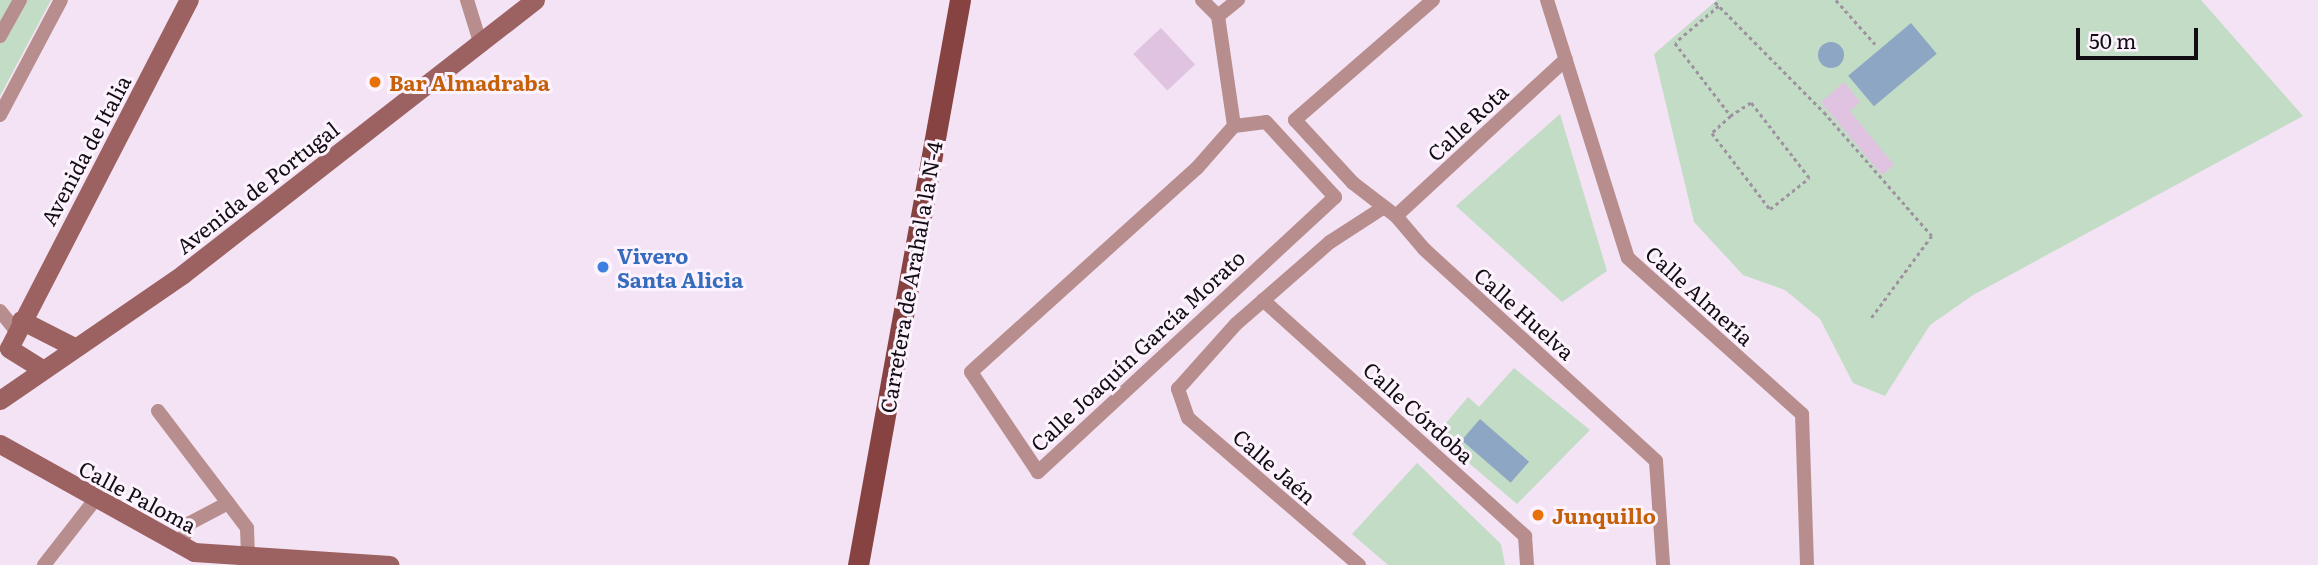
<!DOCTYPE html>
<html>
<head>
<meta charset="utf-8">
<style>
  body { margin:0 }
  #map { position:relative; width:2318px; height:565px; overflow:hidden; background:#f4e3f5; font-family:Literata,serif }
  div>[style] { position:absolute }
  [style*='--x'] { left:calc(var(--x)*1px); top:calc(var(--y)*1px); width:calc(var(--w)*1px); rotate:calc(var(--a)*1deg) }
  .green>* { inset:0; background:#c2dcc6 }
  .water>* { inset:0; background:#8da6c3; transform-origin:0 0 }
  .round { border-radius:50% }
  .building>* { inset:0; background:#dfc3e1; transform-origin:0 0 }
  .path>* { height:2.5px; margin-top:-1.25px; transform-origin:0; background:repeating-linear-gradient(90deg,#9f92a0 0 3.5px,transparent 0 7px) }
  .street>* { height:14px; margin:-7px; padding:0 7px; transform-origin:7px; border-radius:7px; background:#b78e8d }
  .secondary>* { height:19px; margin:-9.5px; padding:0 9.5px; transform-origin:9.5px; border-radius:9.5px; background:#9c6261 }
  .primary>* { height:21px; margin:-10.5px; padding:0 10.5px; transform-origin:10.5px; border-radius:10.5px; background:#874242 }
  .dots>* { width:19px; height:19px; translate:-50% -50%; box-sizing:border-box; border:4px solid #fdf3fe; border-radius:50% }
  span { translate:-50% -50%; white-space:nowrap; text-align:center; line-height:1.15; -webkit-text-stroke:6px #fdf3fe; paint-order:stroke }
  .food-label { font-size:21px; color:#c56008; font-weight:700 }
  .left { translate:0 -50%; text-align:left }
  .street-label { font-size:21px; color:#120d13 }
  .shop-label { font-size:21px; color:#366cbe; font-weight:700 }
  .scale { position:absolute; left:2076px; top:28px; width:122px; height:32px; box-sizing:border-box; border:4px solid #120d13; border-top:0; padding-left:9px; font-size:21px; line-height:24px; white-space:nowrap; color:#120d13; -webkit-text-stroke:5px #fdf3fe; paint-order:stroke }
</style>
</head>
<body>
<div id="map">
  <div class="green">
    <i style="clip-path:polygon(0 0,51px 0,0 96px)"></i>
    <i style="clip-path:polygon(1717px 0,2201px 0,2303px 116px,1973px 295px,1930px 325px,1885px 396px,1853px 383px,1820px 319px,1785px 290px,1743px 275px,1694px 222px,1654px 54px)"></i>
    <i style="clip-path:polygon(1560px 114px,1607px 271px,1562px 302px,1456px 206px)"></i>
    <i style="clip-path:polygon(1514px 368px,1590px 430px,1517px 504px,1436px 435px,1468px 397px,1479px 407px)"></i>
    <i style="clip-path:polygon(1417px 463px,1501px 544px,1505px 565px,1388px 565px,1352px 534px)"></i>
  </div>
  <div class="water">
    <i style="left:1911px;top:23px;width:40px;height:82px;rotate:50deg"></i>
    <i class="round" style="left:1818px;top:42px;width:26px;height:26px"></i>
    <i style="left:1480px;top:419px;width:65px;height:28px;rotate:41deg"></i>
  </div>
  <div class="building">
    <i style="left:1161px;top:28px;width:50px;height:38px;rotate:47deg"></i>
    <i style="clip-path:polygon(1844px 82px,1860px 102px,1850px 111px,1894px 165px,1882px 175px,1821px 102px)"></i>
  </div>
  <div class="path">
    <i style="--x:1836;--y:0;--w:59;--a:48.4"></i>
    <i style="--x:1715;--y:2;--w:155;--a:45.3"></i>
    <i style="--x:1824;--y:112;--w:164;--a:48.9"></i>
    <i style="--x:1932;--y:236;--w:104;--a:126.4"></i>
    <i style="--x:1719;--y:6;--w:57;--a:139.9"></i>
    <i style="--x:1675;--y:43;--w:92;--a:52.5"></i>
    <i style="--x:1731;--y:116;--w:25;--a:138"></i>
    <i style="--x:1712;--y:133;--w:96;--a:52.7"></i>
    <i style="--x:1770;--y:209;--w:50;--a:-38.5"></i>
    <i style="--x:1809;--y:178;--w:95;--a:-127.7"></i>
    <i style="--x:1751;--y:103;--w:24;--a:147"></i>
  </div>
  <div class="street">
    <i style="--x:467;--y:0;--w:44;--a:72.8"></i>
    <i style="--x:1202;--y:0;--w:23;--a:45"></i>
    <i style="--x:1218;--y:16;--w:111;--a:81.7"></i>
    <i style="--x:1433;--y:0;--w:183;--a:139"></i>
    <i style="--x:1295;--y:120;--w:86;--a:47.4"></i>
    <i style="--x:1353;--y:183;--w:54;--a:37.5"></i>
    <i style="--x:1396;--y:216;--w:43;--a:49.7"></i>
    <i style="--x:1424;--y:249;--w:314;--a:42.4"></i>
    <i style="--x:1656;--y:461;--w:104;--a:86.1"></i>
    <i style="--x:1547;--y:0;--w:270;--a:72.6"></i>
    <i style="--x:1628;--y:258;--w:234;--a:41.9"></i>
    <i style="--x:1802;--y:414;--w:151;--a:88.1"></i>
    <i style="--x:1218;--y:16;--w:26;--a:-39"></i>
    <i style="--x:0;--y:36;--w:41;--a:-60.9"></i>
    <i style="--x:0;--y:115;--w:130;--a:-62.1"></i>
    <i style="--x:1266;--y:122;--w:102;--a:47.4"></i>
    <i style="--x:1335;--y:197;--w:405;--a:137.2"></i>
    <i style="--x:1038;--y:472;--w:120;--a:-123.8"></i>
    <i style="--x:971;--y:372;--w:304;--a:-42.1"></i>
    <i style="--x:1197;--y:168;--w:56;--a:-48.6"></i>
    <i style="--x:1234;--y:126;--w:32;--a:-7"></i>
    <i style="--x:1396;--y:216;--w:231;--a:-42.7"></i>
    <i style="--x:1263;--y:300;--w:353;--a:42"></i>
    <i style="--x:1525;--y:536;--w:29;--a:86"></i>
    <i style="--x:0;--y:311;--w:26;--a:51"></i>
    <i style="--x:158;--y:411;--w:147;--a:52.7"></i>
    <i style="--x:247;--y:528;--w:31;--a:88"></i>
    <i style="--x:180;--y:546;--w:25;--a:-67"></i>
    <i style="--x:190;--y:523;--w:43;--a:-27.8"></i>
    <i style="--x:44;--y:565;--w:81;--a:-52"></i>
    <i style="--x:1359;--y:565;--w:225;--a:-139.3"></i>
    <i style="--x:1188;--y:418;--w:31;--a:-109"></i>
    <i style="--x:1178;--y:389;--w:87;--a:-48.3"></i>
    <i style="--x:1236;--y:324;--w:125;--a:-41.1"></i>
    <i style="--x:1330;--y:242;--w:61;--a:-32.9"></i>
  </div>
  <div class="secondary">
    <i style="--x:21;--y:320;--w:59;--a:27"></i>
    <i style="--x:42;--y:369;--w:39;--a:-148"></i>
    <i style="--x:9;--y:348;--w:392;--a:-62.7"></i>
    <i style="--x:0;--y:400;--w:222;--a:-34.5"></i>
    <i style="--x:183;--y:274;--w:446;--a:-37.9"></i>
    <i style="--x:0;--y:444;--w:222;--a:29.1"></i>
    <i style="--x:194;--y:552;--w:196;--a:3.8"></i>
  </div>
  <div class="primary">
    <i style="--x:858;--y:565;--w:574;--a:-79.77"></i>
  </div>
  <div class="dots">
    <i style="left:375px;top:82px;background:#e8710a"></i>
    <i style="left:603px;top:267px;background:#3f7fe0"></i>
    <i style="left:1538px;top:515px;background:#e8710a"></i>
  </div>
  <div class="food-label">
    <span class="left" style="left:389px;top:82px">Bar Almadraba</span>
    <span class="left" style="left:1552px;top:515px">Junquillo</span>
  </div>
  <div class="street-label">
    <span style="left:1467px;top:122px;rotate:-43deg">Calle Rota</span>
    <span style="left:85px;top:150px;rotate:-62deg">Avenida de Italia</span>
    <span style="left:257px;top:187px;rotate:-38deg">Avenida de Portugal</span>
    <span style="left:910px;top:277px;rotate:-80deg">Carretera de Arahal a la N-4</span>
    <span style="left:1700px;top:295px;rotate:42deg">Calle Almería</span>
    <span style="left:1525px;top:313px;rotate:42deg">Calle Huelva</span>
    <span style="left:1137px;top:350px;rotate:-43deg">Calle Joaquín García Morato</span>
    <span style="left:1419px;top:412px;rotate:42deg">Calle Córdoba</span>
    <span style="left:1275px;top:466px;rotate:41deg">Calle Jaén</span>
    <span style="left:138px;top:496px;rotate:28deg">Calle Paloma</span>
  </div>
  <div class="shop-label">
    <span class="left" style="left:617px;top:267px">Vivero<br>Santa Alicia</span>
  </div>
  <div class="scale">50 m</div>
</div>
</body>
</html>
